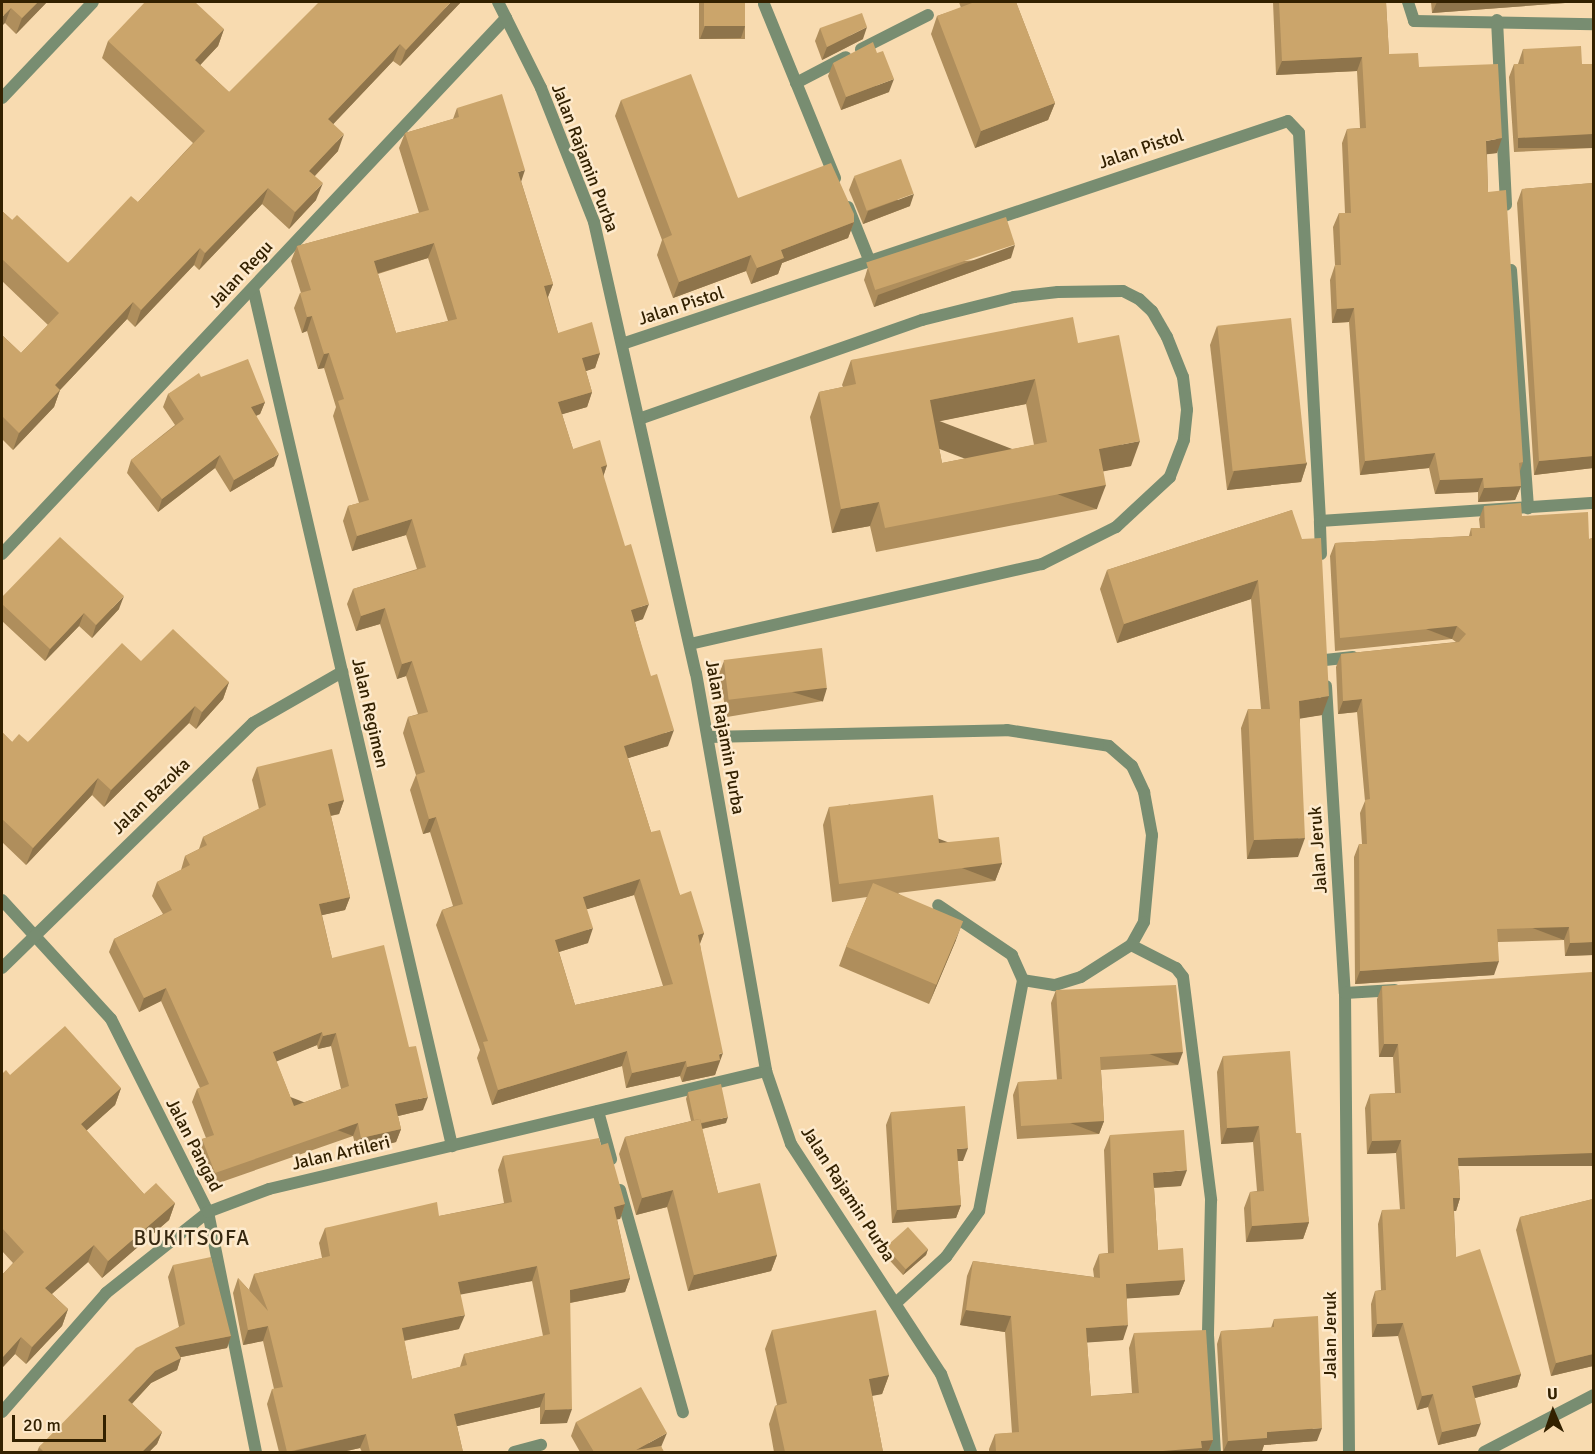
<!DOCTYPE html>
<html>
<head>
<meta charset="utf-8">
<style>
  body { margin:0 }
  #map { position:relative; width:1595px; height:1454px; overflow:hidden; background:#f8dbb0; font-family:Signika,sans-serif }
  div>[style] { position:absolute }
  [style*='--x'] { left:calc(var(--x)*1px); top:calc(var(--y)*1px); width:calc(var(--w)*1px); rotate:calc(var(--a)*1deg) }
  .minor>* { height:12px; margin:-6px; padding:0 6px; transform-origin:6px; border-radius:6px; background:#788d71 }
  .tertiary>* { height:12px; margin:-6px; padding:0 6px; transform-origin:6px; border-radius:6px; background:#788d71 }
  .wall>* { inset:0; background:#af8e5c; transform-origin:0 0 }
  .shaded-wall>* { inset:0; background:#8e744b; transform-origin:0 0 }
  .building>* { inset:0; background:#cba56b; transform-origin:0 0 }
  span { translate:-50% -50%; white-space:nowrap; text-align:center; line-height:1.15; -webkit-text-stroke:5px #fdeacd; paint-order:stroke }
  .street-label { font-size:18px; color:#332100 }
  .quarter-label { font-size:21px; color:#372810; letter-spacing:1.5px }
  .frame { position:absolute; inset:0; border:3px solid #332100; pointer-events:none }
  .north { position:absolute; left:1523px; top:1382px; width:60px; height:60px; -webkit-text-stroke:4px #fdeacd; paint-order:stroke; rotate:358deg; font-size:16px; font-weight:700; line-height:24px; text-align:center; color:#332100 }
  .north::after { content:''; display:block; margin:auto; width:21px; height:27px; background:#332100; clip-path:polygon(50% 0,100% 100%,50% 72%,0 100%) }
  .scale { position:absolute; left:12px; top:1415px; width:94px; height:27px; box-sizing:border-box; border:3px solid #332100; border-top:0; padding-left:8px; font-size:18px; line-height:21px; white-space:nowrap; color:#332100; -webkit-text-stroke:4px #fdeacd; paint-order:stroke }
</style>
</head>
<body>
<div id="map">
  <div class="minor">
    <i style="--x:1408;--y:2;--w:20;--a:72"></i>
    <i style="--x:1414;--y:21;--w:180;--a:1"></i>
    <i style="--x:764;--y:4;--w:188;--a:67.8"></i>
    <i style="--x:1497;--y:20;--w:185;--a:87.2"></i>
    <i style="--x:861;--y:49;--w:75;--a:-26.9"></i>
    <i style="--x:796;--y:83;--w:56;--a:-27.5"></i>
    <i style="--x:2;--y:98;--w:132;--a:-46.5"></i>
    <i style="--x:848;--y:207;--w:59;--a:68.2"></i>
    <i style="--x:1511;--y:270;--w:239;--a:85.9"></i>
    <i style="--x:253;--y:288;--w:881;--a:76.94"></i>
    <i style="--x:622;--y:344;--w:702;--a:-18.51"></i>
    <i style="--x:1288;--y:121;--w:16;--a:47"></i>
    <i style="--x:1299;--y:133;--w:389;--a:86.9"></i>
    <i style="--x:639;--y:419;--w:300;--a:-19.3"></i>
    <i style="--x:922;--y:320;--w:95;--a:-14"></i>
    <i style="--x:1014;--y:297;--w:44;--a:-6.5"></i>
    <i style="--x:1058;--y:292;--w:65;--a:-0.9"></i>
    <i style="--x:1123;--y:291;--w:18;--a:27"></i>
    <i style="--x:1139;--y:299;--w:18;--a:43"></i>
    <i style="--x:1152;--y:311;--w:30;--a:60"></i>
    <i style="--x:1167;--y:337;--w:43;--a:68.2"></i>
    <i style="--x:1183;--y:377;--w:33;--a:83"></i>
    <i style="--x:1187;--y:410;--w:30;--a:96"></i>
    <i style="--x:1184;--y:440;--w:40;--a:111"></i>
    <i style="--x:1170;--y:477;--w:74;--a:137.2"></i>
    <i style="--x:1116;--y:527;--w:83;--a:153.4"></i>
    <i style="--x:1042;--y:564;--w:361;--a:167.2"></i>
    <i style="--x:2;--y:554;--w:736;--a:-46.76"></i>
    <i style="--x:1321;--y:554;--w:33;--a:-92"></i>
    <i style="--x:1320;--y:521;--w:275;--a:-3.8"></i>
    <i style="--x:1325;--y:660;--w:28;--a:-6"></i>
    <i style="--x:1326;--y:686;--w:308;--a:86.5"></i>
    <i style="--x:1345;--y:993;--w:459;--a:89.5"></i>
    <i style="--x:708;--y:737;--w:299;--a:-1.3"></i>
    <i style="--x:1007;--y:730;--w:103;--a:8.9"></i>
    <i style="--x:1109;--y:746;--w:30;--a:41"></i>
    <i style="--x:1132;--y:766;--w:29;--a:65"></i>
    <i style="--x:1144;--y:792;--w:44;--a:79.5"></i>
    <i style="--x:1152;--y:835;--w:87;--a:95.3"></i>
    <i style="--x:1144;--y:922;--w:26;--a:119"></i>
    <i style="--x:1131;--y:945;--w:59;--a:147.4"></i>
    <i style="--x:1081;--y:977;--w:28;--a:163"></i>
    <i style="--x:1054;--y:985;--w:31;--a:-171"></i>
    <i style="--x:2;--y:900;--w:161;--a:47.5"></i>
    <i style="--x:111;--y:1019;--w:216;--a:63.3"></i>
    <i style="--x:208;--y:1212;--w:245;--a:78.7"></i>
    <i style="--x:1131;--y:945;--w:51;--a:27.1"></i>
    <i style="--x:1176;--y:968;--w:11;--a:52"></i>
    <i style="--x:1183;--y:977;--w:225;--a:82.8"></i>
    <i style="--x:1211;--y:1200;--w:135;--a:91.3"></i>
    <i style="--x:1208;--y:1335;--w:117;--a:86.6"></i>
    <i style="--x:2;--y:968;--w:351;--a:-44.3"></i>
    <i style="--x:253;--y:723;--w:103;--a:-29.8"></i>
    <i style="--x:1345;--y:993;--w:50;--a:-3.4"></i>
    <i style="--x:598;--y:1111;--w:50;--a:74.8"></i>
    <i style="--x:620;--y:1190;--w:231;--a:74.2"></i>
    <i style="--x:897;--y:1302;--w:67;--a:-42.6"></i>
    <i style="--x:946;--y:1257;--w:57;--a:-54.3"></i>
    <i style="--x:979;--y:1211;--w:235;--a:-79.2"></i>
    <i style="--x:1023;--y:980;--w:27;--a:-114"></i>
    <i style="--x:1012;--y:955;--w:89;--a:-146"></i>
    <i style="--x:2;--y:1412;--w:158;--a:-48.8"></i>
    <i style="--x:106;--y:1293;--w:130;--a:-38.5"></i>
    <i style="--x:208;--y:1212;--w:65;--a:-20.7"></i>
    <i style="--x:269;--y:1189;--w:511;--a:-13.36"></i>
    <i style="--x:514;--y:1452;--w:28;--a:-15"></i>
    <i style="--x:1484;--y:1452;--w:124;--a:-27.4"></i>
  </div>
  <div class="tertiary">
    <i style="--x:498;--y:2;--w:96;--a:63.4"></i>
    <i style="--x:541;--y:88;--w:144;--a:68.4"></i>
    <i style="--x:594;--y:222;--w:462;--a:77.3"></i>
    <i style="--x:696;--y:673;--w:404;--a:80"></i>
    <i style="--x:766;--y:1071;--w:77;--a:71.1"></i>
    <i style="--x:791;--y:1144;--w:275;--a:56.9"></i>
    <i style="--x:941;--y:1374;--w:84;--a:69"></i>
  </div>
  <div class="wall">
    <i style="clip-path:polygon(2px 2px,47px 2px,16px 34px,5px 23px)"></i>
    <i style="clip-path:polygon(461px 2px,400px 66px,393px 61px,333px 124px,338px 151px,315px 176px,316px 200px,289px 229px,262px 204px,199px 270px,194px 265px,135px 327px,127px 319px,60px 390px,54px 407px,13px 450px,2px 439px,2px 335px,21px 353px,48px 325px,2px 281px,2px 211px,12px 220px,68px 263px,138px 202px,193px 143px,102px 58px,108px 41px,224px 29px,218px 46px,200px 65px,229px 92px)"></i>
    <i style="left:699px;top:2px;width:46px;height:37px"></i>
    <i style="clip-path:polygon(959px 2px,1016px 2px,1055px 103px,1048px 120px,975px 148px,931px 34px,937px 16px,961px 8px)"></i>
    <i style="clip-path:polygon(1273px 2px,1386px 2px,1389px 54px,1419px 67px,1497px 153px,1487px 154px,1488px 192px,1523px 462px,1520px 471px,1521px 486px,1515px 500px,1478px 502px,1478px 492px,1435px 494px,1429px 468px,1360px 475px,1349px 322px,1332px 323px,1330px 280px,1335px 265px,1333px 227px,1339px 213px,1345px 213px,1342px 143px,1347px 129px,1360px 128px,1357px 71px,1276px 75px)"></i>
    <i style="clip-path:polygon(1431px 2px,1566px 2px,1565px 3px,1432px 13px)"></i>
    <i style="clip-path:polygon(820px 28px,863px 39px,822px 60px,815px 41px)"></i>
    <i style="clip-path:polygon(1523px 49px,1582px 64px,1593px 64px,1593px 148px,1514px 152px,1509px 77px,1514px 64px,1518px 64px)"></i>
    <i style="clip-path:polygon(833px 63px,889px 92px,841px 110px,828px 76px)"></i>
    <i style="clip-path:polygon(621px 100px,738px 198px,854px 222px,848px 238px,782px 263px,778px 274px,751px 284px,746px 271px,673px 298px,657px 255px,662px 240px,615px 116px)"></i>
    <i style="clip-path:polygon(evenodd,457px 108px,521px 181px,553px 284px,548px 297px,558px 333px,600px 353px,595px 368px,586px 371px,592px 392px,587px 407px,562px 414px,573px 449px,607px 465px,603px 477px,643px 619px,635px 622px,668px 746px,628px 758px,651px 832px,680px 895px,704px 933px,700px 944px,717px 1068px,715px 1075px,682px 1082px,680px 1076px,626px 1088px,622px 1066px,492px 1105px,477px 1058px,480px 1050px,436px 925px,442px 910px,453px 906px,430px 832px,423px 834px,410px 790px,416px 775px,403px 733px,408px 717px,418px 714px,406px 676px,397px 679px,380px 624px,356px 631px,347px 604px,353px 589px,417px 569px,406px 535px,352px 551px,343px 521px,348px 506px,359px 503px,333px 416px,336px 407px,324px 368px,318px 369px,307px 331px,302px 333px,294px 308px,300px 293px,301px 293px,291px 261px,297px 246px,419px 213px,399px 148px,405px 133px,453px 119px,457px 108px,428px 258px,448px 321px,396px 333px,378px 274px,428px 258px,457px 108px,634px 895px,663px 986px,575px 1005px,559px 952px,588px 943px,587px 909px,634px 895px)"></i>
    <i style="clip-path:polygon(854px 177px,910px 206px,863px 224px,849px 190px)"></i>
    <i style="clip-path:polygon(1593px 183px,1593px 468px,1534px 475px,1517px 203px,1522px 189px)"></i>
    <i style="clip-path:polygon(1011px 258px,874px 307px,864px 280px,868px 267px)"></i>
    <i style="clip-path:polygon(1217px 326px,1307px 463px,1301px 482px,1227px 490px,1210px 345px)"></i>
    <i style="clip-path:polygon(evenodd,1078px 343px,1131px 466px,1103px 471px,1097px 509px,876px 552px,870px 526px,832px 533px,810px 417px,819px 392px,843px 387px,842px 385px,851px 360px,1078px 343px,1026px 404px,1034px 445px,942px 463px,934px 422px,1026px 404px)"></i>
    <i style="clip-path:polygon(201px 377px,265px 402px,260px 414px,256px 416px,274px 466px,230px 492px,215px 468px,158px 512px,127px 473px,131px 460px,175px 425px,163px 407px,168px 394px)"></i>
    <i style="clip-path:polygon(1484px 506px,1522px 516px,1589px 539px,1593px 538px,1593px 955px,1565px 956px,1564px 940px,1498px 942px,1494px 975px,1355px 984px,1354px 857px,1359px 844px,1362px 844px,1360px 813px,1365px 801px,1357px 712px,1338px 714px,1336px 667px,1341px 654px,1456px 642px,1452px 639px,1335px 651px,1330px 556px,1335px 543px,1469px 536px,1471px 528px,1480px 528px,1479px 519px)"></i>
    <i style="clip-path:polygon(1292px 510px,1322px 715px,1300px 718px,1298px 857px,1247px 859px,1241px 728px,1248px 709px,1261px 709px,1251px 599px,1117px 643px,1100px 589px,1107px 570px)"></i>
    <i style="clip-path:polygon(2px 597px,119px 609px,92px 638px,79px 626px,45px 661px,2px 621px)"></i>
    <i style="clip-path:polygon(141px 661px,229px 682px,223px 699px,196px 729px,189px 723px,104px 807px,92px 795px,26px 865px,2px 842px,2px 732px,12px 742px,28px 742px)"></i>
    <i style="clip-path:polygon(724px 661px,823px 701px,727px 717px,719px 674px)"></i>
    <i style="clip-path:polygon(evenodd,257px 767px,344px 800px,339px 814px,331px 816px,350px 897px,345px 910px,322px 915px,332px 958px,423px 1110px,398px 1116px,401px 1129px,396px 1142px,357px 1152px,353px 1136px,210px 1186px,197px 1153px,202px 1139px,206px 1138px,192px 1102px,197px 1089px,200px 1088px,161px 1001px,139px 1012px,109px 952px,114px 939px,163px 914px,152px 896px,157px 882px,181px 870px,185px 856px,199px 849px,203px 837px,259px 809px,252px 780px,257px 767px,317px 1045px,318px 1049px,331px 1046px,341px 1089px,294px 1106px,276px 1061px,317px 1045px)"></i>
    <i style="clip-path:polygon(829px 807px,1002px 863px,995px 881px,898px 893px,956px 940px,929px 1004px,839px 966px,846px 947px,867px 897px,832px 902px,823px 825px)"></i>
    <i style="clip-path:polygon(1382px 986px,1459px 1171px,1460px 1198px,1456px 1211px,1454px 1211px,1456px 1257px,1521px 1374px,1517px 1387px,1475px 1398px,1476px 1436px,1438px 1445px,1428px 1407px,1417px 1410px,1398px 1336px,1372px 1337px,1371px 1304px,1375px 1291px,1381px 1290px,1378px 1224px,1382px 1210px,1400px 1210px,1396px 1153px,1367px 1154px,1365px 1108px,1370px 1094px,1395px 1093px,1393px 1057px,1379px 1057px,1377px 999px)"></i>
    <i style="clip-path:polygon(1056px 990px,1178px 1065px,1101px 1070px,1104px 1121px,1099px 1134px,1017px 1139px,1013px 1095px,1018px 1082px,1057px 1080px,1051px 1003px)"></i>
    <i style="clip-path:polygon(1223px 1056px,1296px 1133px,1309px 1222px,1303px 1239px,1246px 1242px,1244px 1208px,1250px 1192px,1257px 1191px,1253px 1142px,1221px 1144px,1217px 1072px)"></i>
    <i style="clip-path:polygon(2px 1074px,121px 1088px,115px 1105px,86px 1130px,144px 1194px,175px 1203px,169px 1220px,102px 1278px,88px 1262px,52px 1294px,68px 1309px,62px 1326px,26px 1364px,15px 1354px,2px 1368px,2px 1275px,13px 1263px,2px 1251px)"></i>
    <i style="clip-path:polygon(688px 1092px,726px 1123px,702px 1129px,718px 1193px,777px 1255px,771px 1271px,688px 1291px,667px 1207px,636px 1215px,619px 1154px,625px 1137px,691px 1121px,686px 1099px)"></i>
    <i style="clip-path:polygon(891px 1112px,963px 1161px,957px 1161px,961px 1205px,956px 1218px,892px 1223px,886px 1125px)"></i>
    <i style="clip-path:polygon(1110px 1135px,1181px 1186px,1154px 1188px,1158px 1250px,1185px 1280px,1179px 1295px,1127px 1298px,1123px 1340px,1087px 1342px,1091px 1396px,1132px 1393px,1129px 1348px,1134px 1333px,1213px 1440px,1208px 1452px,989px 1452px,989px 1449px,995px 1434px,1012px 1433px,1005px 1332px,960px 1325px,967px 1276px,973px 1261px,1094px 1277px,1093px 1269px,1099px 1254px,1108px 1253px,1104px 1150px)"></i>
    <i style="clip-path:polygon(evenodd,601px 1145px,625px 1204px,620px 1219px,617px 1219px,630px 1278px,625px 1292px,570px 1303px,567px 1423px,540px 1424px,540px 1407px,457px 1426px,463px 1452px,362px 1452px,360px 1448px,342px 1452px,279px 1452px,267px 1404px,272px 1389px,274px 1389px,263px 1341px,243px 1345px,233px 1293px,238px 1278px,250px 1291px,249px 1289px,254px 1274px,322px 1258px,319px 1243px,325px 1228px,439px 1216px,504px 1203px,498px 1170px,503px 1156px,601px 1145px,532px 1281px,543px 1336px,464px 1354px,460px 1367px,412px 1379px,404px 1341px,459px 1329px,460px 1294px,532px 1281px)"></i>
    <i style="clip-path:polygon(1593px 1199px,1593px 1366px,1551px 1376px,1516px 1230px,1520px 1217px)"></i>
    <i style="clip-path:polygon(886px 1247px,928px 1249px,926px 1255px,903px 1275px,883px 1253px)"></i>
    <i style="clip-path:polygon(173px 1265px,231px 1336px,227px 1348px,181px 1357px,177px 1370px,151px 1383px,132px 1404px,162px 1432px,157px 1444px,149px 1452px,37px 1452px,39px 1447px,179px 1327px,168px 1277px)"></i>
    <i style="clip-path:polygon(1274px 1319px,1317px 1441px,1264px 1445px,1262px 1451px,1223px 1452px,1217px 1344px,1221px 1331px,1271px 1328px)"></i>
    <i style="clip-path:polygon(772px 1330px,889px 1375px,882px 1394px,872px 1395px,883px 1452px,774px 1452px,769px 1424px,775px 1406px,777px 1405px,765px 1349px)"></i>
    <i style="clip-path:polygon(576px 1422px,661px 1447px,664px 1452px,580px 1452px,571px 1436px)"></i>
  </div>
  <div class="shaded-wall">
    <i style="clip-path:polygon(38px 2px,47px 2px,16px 34px,22px 18px)"></i>
    <i style="clip-path:polygon(451px 2px,461px 2px,400px 66px,406px 50px)"></i>
    <i style="clip-path:polygon(1437px 2px,1566px 2px,1565px 3px,1432px 13px)"></i>
    <i style="clip-path:polygon(11px 8px,5px 23px,2px 26px,2px 17px)"></i>
    <i style="clip-path:polygon(705px 26px,745px 26px,741px 38px,700px 39px)"></i>
    <i style="clip-path:polygon(867px 27px,863px 39px,822px 60px,827px 47px)"></i>
    <i style="clip-path:polygon(224px 29px,218px 46px,189px 77px,195px 60px)"></i>
    <i style="clip-path:polygon(400px 44px,393px 61px,322px 136px,328px 119px)"></i>
    <i style="clip-path:polygon(1362px 57px,1357px 71px,1276px 75px,1282px 61px)"></i>
    <i style="clip-path:polygon(894px 79px,889px 92px,841px 110px,846px 97px)"></i>
    <i style="clip-path:polygon(1055px 103px,1048px 120px,975px 148px,981px 131px)"></i>
    <i style="clip-path:polygon(344px 134px,338px 151px,303px 188px,309px 171px)"></i>
    <i style="left:1593px;top:134px;width:14px;height:75px;rotate:90deg"></i>
    <i style="clip-path:polygon(1502px 138px,1497px 153px,1481px 155px,1486px 141px)"></i>
    <i style="clip-path:polygon(525px 170px,520px 185px,518px 172px)"></i>
    <i style="clip-path:polygon(323px 183px,316px 200px,289px 229px,295px 212px)"></i>
    <i style="clip-path:polygon(268px 188px,262px 204px,199px 270px,205px 253px)"></i>
    <i style="clip-path:polygon(914px 194px,910px 206px,863px 224px,868px 211px)"></i>
    <i style="clip-path:polygon(854px 222px,848px 238px,782px 263px,778px 274px,751px 284px,757px 268px,781px 250px)"></i>
    <i style="clip-path:polygon(434px 243px,428px 258px,369px 276px,374px 261px)"></i>
    <i style="clip-path:polygon(1015px 245px,1011px 258px,874px 307px,878px 295px)"></i>
    <i style="clip-path:polygon(200px 248px,194px 265px,135px 327px,141px 310px)"></i>
    <i style="clip-path:polygon(751px 255px,746px 271px,673px 298px,679px 282px)"></i>
    <i style="clip-path:polygon(553px 284px,547px 299px,544px 286px)"></i>
    <i style="clip-path:polygon(133px 302px,127px 319px,60px 390px,54px 407px,13px 450px,19px 433px,55px 385px)"></i>
    <i style="clip-path:polygon(1354px 308px,1349px 322px,1332px 323px,1337px 309px)"></i>
    <i style="clip-path:polygon(312px 316px,307px 331px,302px 333px,307px 317px)"></i>
    <i style="clip-path:polygon(329px 353px,324px 368px,318px 369px,324px 354px)"></i>
    <i style="clip-path:polygon(600px 353px,595px 368px,577px 374px,582px 358px)"></i>
    <i style="clip-path:polygon(1035px 379px,1026px 404px,921px 425px,930px 400px)"></i>
    <i style="clip-path:polygon(592px 392px,587px 407px,553px 417px,558px 402px)"></i>
    <i style="clip-path:polygon(265px 402px,260px 414px,246px 420px,251px 407px)"></i>
    <i style="clip-path:polygon(1140px 441px,1131px 466px,1090px 474px,1099px 449px)"></i>
    <i style="clip-path:polygon(1435px 453px,1429px 468px,1360px 475px,1365px 461px)"></i>
    <i style="clip-path:polygon(279px 454px,274px 466px,230px 492px,234px 480px)"></i>
    <i style="clip-path:polygon(220px 455px,215px 468px,158px 512px,162px 499px)"></i>
    <i style="clip-path:polygon(1593px 456px,1593px 468px,1534px 475px,1539px 461px)"></i>
    <i style="clip-path:polygon(1307px 463px,1301px 482px,1227px 490px,1234px 471px)"></i>
    <i style="clip-path:polygon(607px 465px,602px 480px,601px 467px)"></i>
    <i style="clip-path:polygon(1483px 478px,1478px 492px,1435px 494px,1440px 480px)"></i>
    <i style="left:1106px;top:485px;width:26px;height:225px;rotate:111deg"></i>
    <i style="clip-path:polygon(1521px 486px,1515px 500px,1478px 502px,1484px 488px)"></i>
    <i style="clip-path:polygon(879px 502px,870px 526px,832px 533px,841px 509px)"></i>
    <i style="clip-path:polygon(412px 519px,406px 535px,352px 551px,357px 536px)"></i>
    <i style="clip-path:polygon(1258px 580px,1251px 599px,1117px 643px,1124px 624px)"></i>
    <i style="clip-path:polygon(124px 596px,119px 609px,92px 638px,96px 625px)"></i>
    <i style="clip-path:polygon(649px 604px,643px 619px,625px 625px,631px 610px)"></i>
    <i style="clip-path:polygon(385px 608px,380px 624px,356px 631px,361px 616px)"></i>
    <i style="clip-path:polygon(84px 613px,79px 626px,45px 661px,50px 649px)"></i>
    <i style="left:1457px;top:626px;width:14px;height:118px;rotate:111deg"></i>
    <i style="clip-path:polygon(412px 661px,406px 676px,397px 679px,402px 664px)"></i>
    <i style="clip-path:polygon(229px 682px,223px 699px,196px 729px,202px 712px)"></i>
    <i style="left:827px;top:688px;width:14px;height:96px;rotate:107deg"></i>
    <i style="clip-path:polygon(1329px 696px,1322px 715px,1292px 720px,1299px 701px)"></i>
    <i style="clip-path:polygon(1362px 699px,1357px 712px,1338px 714px,1343px 701px)"></i>
    <i style="clip-path:polygon(195px 706px,189px 723px,104px 807px,111px 790px)"></i>
    <i style="clip-path:polygon(674px 730px,668px 746px,619px 761px,624px 746px)"></i>
    <i style="clip-path:polygon(98px 778px,92px 795px,26px 865px,33px 848px)"></i>
    <i style="clip-path:polygon(344px 800px,339px 814px,323px 817px,328px 804px)"></i>
    <i style="clip-path:polygon(436px 817px,430px 832px,423px 834px,429px 819px)"></i>
    <i style="clip-path:polygon(1305px 838px,1298px 857px,1247px 859px,1254px 840px)"></i>
    <i style="left:1002px;top:863px;width:19px;height:164px;rotate:111deg"></i>
    <i style="clip-path:polygon(640px 879px,634px 895px,578px 912px,583px 897px)"></i>
    <i style="clip-path:polygon(350px 897px,345px 910px,314px 917px,319px 904px)"></i>
    <i style="clip-path:polygon(963px 921px,956px 940px,929px 1004px,936px 985px)"></i>
    <i style="left:1569px;top:927px;width:14px;height:72px;rotate:111deg"></i>
    <i style="clip-path:polygon(593px 928px,588px 943px,549px 955px,555px 940px)"></i>
    <i style="clip-path:polygon(704px 933px,698px 948px,698px 935px)"></i>
    <i style="clip-path:polygon(1593px 942px,1593px 955px,1565px 956px,1570px 943px)"></i>
    <i style="clip-path:polygon(1499px 961px,1494px 975px,1355px 984px,1360px 971px)"></i>
    <i style="clip-path:polygon(166px 988px,161px 1001px,139px 1012px,144px 998px)"></i>
    <i style="clip-path:polygon(322px 1032px,317px 1045px,268px 1065px,273px 1052px)"></i>
    <i style="clip-path:polygon(336px 1033px,331px 1046px,318px 1049px,323px 1036px)"></i>
    <i style="clip-path:polygon(1384px 1044px,1398px 1044px,1393px 1057px,1379px 1057px)"></i>
    <i style="clip-path:polygon(627px 1051px,622px 1066px,492px 1105px,498px 1090px)"></i>
    <i style="left:1183px;top:1052px;width:14px;height:83px;rotate:111deg"></i>
    <i style="clip-path:polygon(723px 1053px,715px 1075px,682px 1082px,687px 1067px)"></i>
    <i style="clip-path:polygon(686px 1061px,680px 1076px,626px 1088px,632px 1073px)"></i>
    <i style="clip-path:polygon(121px 1088px,115px 1105px,75px 1141px,81px 1124px)"></i>
    <i style="clip-path:polygon(428px 1097px,423px 1110px,390px 1118px,395px 1104px)"></i>
    <i style="clip-path:polygon(728px 1117px,726px 1123px,693px 1131px,695px 1125px)"></i>
    <i style="left:1104px;top:1121px;width:14px;height:83px;rotate:111deg"></i>
    <i style="left:358px;top:1123px;width:14px;height:151px;rotate:111deg"></i>
    <i style="clip-path:polygon(1259px 1126px,1253px 1142px,1221px 1144px,1227px 1128px)"></i>
    <i style="clip-path:polygon(401px 1129px,396px 1142px,357px 1152px,361px 1138px)"></i>
    <i style="clip-path:polygon(1401px 1140px,1396px 1153px,1367px 1154px,1372px 1141px)"></i>
    <i style="clip-path:polygon(968px 1148px,963px 1161px,952px 1161px,957px 1149px)"></i>
    <i style="left:1593px;top:1153px;width:13px;height:135px;rotate:90deg"></i>
    <i style="clip-path:polygon(1187px 1170px,1181px 1186px,1147px 1188px,1153px 1173px)"></i>
    <i style="clip-path:polygon(673px 1190px,667px 1207px,636px 1215px,642px 1198px)"></i>
    <i style="clip-path:polygon(1453px 1198px,1460px 1198px,1456px 1211px,1448px 1211px)"></i>
    <i style="clip-path:polygon(175px 1203px,169px 1220px,102px 1278px,108px 1261px)"></i>
    <i style="clip-path:polygon(625px 1204px,620px 1219px,609px 1221px,614px 1207px)"></i>
    <i style="clip-path:polygon(961px 1205px,956px 1218px,892px 1223px,897px 1210px)"></i>
    <i style="clip-path:polygon(1309px 1222px,1303px 1239px,1246px 1242px,1252px 1226px)"></i>
    <i style="clip-path:polygon(94px 1245px,88px 1262px,39px 1305px,45px 1288px)"></i>
    <i style="clip-path:polygon(928px 1249px,926px 1255px,903px 1275px,906px 1269px)"></i>
    <i style="clip-path:polygon(777px 1255px,771px 1271px,688px 1291px,694px 1275px)"></i>
    <i style="clip-path:polygon(537px 1266px,532px 1281px,453px 1296px,458px 1282px)"></i>
    <i style="clip-path:polygon(630px 1278px,625px 1292px,564px 1304px,570px 1290px)"></i>
    <i style="clip-path:polygon(1185px 1280px,1179px 1295px,1120px 1299px,1126px 1284px)"></i>
    <i style="clip-path:polygon(68px 1309px,62px 1326px,26px 1364px,32px 1347px)"></i>
    <i style="clip-path:polygon(966px 1310px,1011px 1316px,1005px 1332px,960px 1325px)"></i>
    <i style="clip-path:polygon(465px 1315px,459px 1329px,397px 1342px,402px 1328px)"></i>
    <i style="clip-path:polygon(1403px 1323px,1398px 1336px,1372px 1337px,1377px 1324px)"></i>
    <i style="clip-path:polygon(1128px 1325px,1123px 1340px,1081px 1343px,1086px 1328px)"></i>
    <i style="clip-path:polygon(268px 1326px,263px 1341px,243px 1345px,248px 1330px)"></i>
    <i style="clip-path:polygon(231px 1336px,227px 1348px,171px 1359px,175px 1347px)"></i>
    <i style="clip-path:polygon(21px 1337px,15px 1354px,2px 1368px,2px 1358px)"></i>
    <i style="clip-path:polygon(1593px 1354px,1593px 1366px,1551px 1376px,1556px 1363px)"></i>
    <i style="clip-path:polygon(181px 1358px,177px 1370px,151px 1383px,124px 1412px,128px 1400px,155px 1371px)"></i>
    <i style="clip-path:polygon(1521px 1374px,1517px 1387px,1467px 1400px,1472px 1386px)"></i>
    <i style="clip-path:polygon(889px 1375px,882px 1394px,862px 1398px,869px 1379px)"></i>
    <i style="clip-path:polygon(545px 1393px,540px 1407px,449px 1428px,454px 1414px)"></i>
    <i style="clip-path:polygon(1433px 1394px,1428px 1407px,1417px 1410px,1422px 1396px)"></i>
    <i style="clip-path:polygon(572px 1409px,567px 1423px,540px 1424px,545px 1410px)"></i>
    <i style="clip-path:polygon(1481px 1423px,1476px 1436px,1438px 1445px,1442px 1432px)"></i>
    <i style="clip-path:polygon(1322px 1428px,1317px 1441px,1264px 1445px,1262px 1451px,1223px 1452px,1228px 1441px,1267px 1432px)"></i>
    <i style="clip-path:polygon(162px 1432px,157px 1444px,149px 1452px,142px 1452px)"></i>
    <i style="clip-path:polygon(667px 1433px,661px 1447px,636px 1450px)"></i>
    <i style="clip-path:polygon(366px 1434px,360px 1448px,342px 1452px,290px 1452px)"></i>
    <i style="clip-path:polygon(1213px 1440px,1208px 1452px,1150px 1452px,1201px 1441px)"></i>
  </div>
  <div class="building">
    <i style="clip-path:polygon(2px 2px,38px 2px,22px 18px,11px 8px,2px 17px)"></i>
    <i style="clip-path:polygon(145px 2px,195px 2px,224px 29px,195px 60px,229px 92px,319px 2px,451px 2px,406px 50px,400px 44px,328px 119px,344px 134px,309px 171px,323px 183px,295px 212px,268px 188px,205px 253px,200px 248px,141px 310px,133px 302px,55px 385px,60px 390px,19px 433px,2px 416px,2px 335px,21px 353px,59px 313px,2px 259px,2px 211px,12px 220px,17px 215px,68px 263px,131px 196px,138px 202px,205px 131px,108px 41px)"></i>
    <i style="left:704px;top:2px;width:41px;height:24px"></i>
    <i style="clip-path:polygon(972px 2px,1016px 2px,1055px 103px,981px 131px,937px 16px,972px 3px)"></i>
    <i style="clip-path:polygon(1279px 2px,1386px 2px,1389px 54px,1418px 53px,1419px 67px,1498px 64px,1502px 138px,1486px 141px,1488px 192px,1506px 190px,1523px 462px,1519px 463px,1521px 486px,1484px 488px,1483px 478px,1440px 480px,1435px 453px,1365px 461px,1354px 308px,1337px 309px,1335px 265px,1341px 265px,1339px 213px,1351px 213px,1347px 129px,1366px 128px,1362px 57px,1282px 61px)"></i>
    <i style="clip-path:polygon(862px 13px,867px 27px,827px 47px,820px 28px)"></i>
    <i style="clip-path:polygon(873px 42px,877px 53px,883px 51px,894px 79px,846px 97px,833px 63px)"></i>
    <i style="clip-path:polygon(1581px 46px,1582px 64px,1593px 64px,1593px 134px,1518px 138px,1514px 64px,1524px 64px,1523px 49px)"></i>
    <i style="clip-path:polygon(691px 74px,738px 198px,831px 163px,854px 214px,854px 222px,781px 250px,784px 258px,757px 268px,751px 255px,679px 282px,663px 239px,672px 235px,621px 100px)"></i>
    <i style="clip-path:polygon(evenodd,502px 94px,525px 170px,518px 172px,553px 284px,544px 286px,558px 333px,592px 322px,600px 353px,582px 358px,592px 392px,558px 402px,573px 449px,600px 440px,607px 465px,601px 467px,625px 546px,631px 544px,649px 604px,631px 610px,651px 676px,657px 674px,674px 730px,624px 746px,651px 832px,660px 830px,680px 895px,691px 891px,704px 933px,698px 935px,723px 1053px,719px 1054px,720px 1060px,687px 1067px,686px 1061px,632px 1073px,627px 1051px,498px 1090px,483px 1042px,488px 1041px,442px 910px,463px 904px,436px 817px,429px 819px,416px 775px,425px 772px,408px 717px,428px 712px,412px 661px,402px 664px,385px 608px,361px 616px,353px 589px,426px 567px,412px 519px,357px 536px,348px 506px,369px 500px,338px 401px,344px 399px,329px 353px,324px 354px,312px 316px,307px 317px,300px 293px,311px 290px,297px 246px,429px 210px,405px 133px,459px 117px,457px 108px,502px 94px,434px 243px,457px 319px,396px 333px,374px 261px,434px 243px,502px 94px,640px 879px,673px 984px,575px 1005px,555px 940px,593px 928px,583px 897px,640px 879px)"></i>
    <i style="left:901px;top:159px;width:37px;height:50px;rotate:70deg"></i>
    <i style="clip-path:polygon(1593px 183px,1593px 456px,1539px 461px,1522px 189px)"></i>
    <i style="left:1006px;top:217px;width:29px;height:147px;rotate:72deg"></i>
    <i style="clip-path:polygon(evenodd,1073px 317px,1078px 343px,1119px 335px,1140px 441px,1099px 449px,1106px 485px,885px 528px,879px 502px,841px 509px,819px 392px,856px 384px,851px 360px,1073px 317px,1035px 379px,1047px 442px,942px 463px,930px 400px,1035px 379px)"></i>
    <i style="left:1291px;top:318px;width:146px;height:74px;rotate:84deg"></i>
    <i style="clip-path:polygon(248px 359px,265px 402px,251px 407px,279px 454px,234px 480px,220px 455px,162px 499px,131px 460px,184px 419px,168px 394px,199px 373px,201px 377px)"></i>
    <i style="clip-path:polygon(1521px 503px,1522px 516px,1588px 512px,1589px 539px,1593px 538px,1593px 942px,1570px 943px,1569px 927px,1497px 929px,1499px 961px,1360px 971px,1359px 844px,1367px 844px,1365px 800px,1370px 799px,1362px 699px,1343px 701px,1341px 654px,1459px 642px,1466px 634px,1457px 626px,1340px 638px,1335px 543px,1472px 536px,1471px 528px,1485px 528px,1484px 506px)"></i>
    <i style="clip-path:polygon(1292px 510px,1302px 539px,1321px 538px,1329px 696px,1299px 701px,1305px 838px,1254px 840px,1248px 709px,1270px 709px,1258px 580px,1124px 624px,1107px 570px)"></i>
    <i style="clip-path:polygon(60px 537px,124px 596px,96px 625px,84px 613px,50px 649px,2px 604px,2px 597px)"></i>
    <i style="clip-path:polygon(173px 629px,229px 682px,202px 712px,195px 706px,111px 790px,98px 778px,33px 848px,2px 819px,2px 732px,12px 742px,19px 734px,28px 742px,122px 643px,141px 661px)"></i>
    <i style="left:822px;top:648px;width:40px;height:99px;rotate:83deg"></i>
    <i style="clip-path:polygon(evenodd,332px 749px,344px 800px,328px 804px,350px 897px,319px 904px,332px 958px,384px 945px,409px 1047px,416px 1046px,428px 1097px,395px 1104px,401px 1129px,361px 1138px,358px 1123px,215px 1173px,202px 1139px,214px 1135px,197px 1089px,209px 1084px,166px 988px,144px 998px,114px 939px,172px 910px,157px 882px,190px 865px,185px 856px,207px 845px,203px 837px,266px 805px,257px 767px,332px 749px,322px 1032px,323px 1036px,336px 1033px,349px 1086px,294px 1106px,273px 1052px,322px 1032px)"></i>
    <i style="clip-path:polygon(933px 795px,939px 843px,999px 837px,1002px 863px,839px 884px,829px 807px)"></i>
    <i style="left:873px;top:883px;width:98px;height:69px;rotate:23deg"></i>
    <i style="clip-path:polygon(1592px 972px,1593px 1004px,1593px 1153px,1458px 1158px,1460px 1198px,1453px 1198px,1456px 1257px,1480px 1249px,1521px 1374px,1472px 1386px,1481px 1423px,1442px 1432px,1433px 1394px,1422px 1396px,1403px 1323px,1377px 1324px,1375px 1291px,1386px 1290px,1382px 1210px,1405px 1209px,1401px 1140px,1372px 1141px,1370px 1094px,1401px 1093px,1398px 1044px,1384px 1044px,1382px 986px)"></i>
    <i style="clip-path:polygon(1176px 985px,1183px 1052px,1100px 1057px,1104px 1121px,1021px 1126px,1018px 1082px,1062px 1079px,1056px 990px)"></i>
    <i style="clip-path:polygon(65px 1026px,121px 1088px,81px 1124px,144px 1194px,156px 1183px,175px 1203px,108px 1261px,94px 1245px,45px 1288px,68px 1309px,32px 1347px,21px 1337px,2px 1358px,2px 1275px,24px 1252px,2px 1228px,2px 1074px,6px 1070px,10px 1075px)"></i>
    <i style="clip-path:polygon(1290px 1051px,1296px 1133px,1301px 1133px,1309px 1222px,1252px 1226px,1250px 1192px,1264px 1191px,1259px 1126px,1227px 1128px,1223px 1056px)"></i>
    <i style="clip-path:polygon(721px 1084px,728px 1117px,701px 1123px,700px 1119px,694px 1120px,688px 1092px)"></i>
    <i style="clip-path:polygon(965px 1106px,968px 1148px,957px 1149px,961px 1205px,897px 1210px,891px 1112px)"></i>
    <i style="clip-path:polygon(700px 1119px,718px 1193px,760px 1183px,777px 1255px,694px 1275px,673px 1190px,642px 1198px,625px 1137px)"></i>
    <i style="clip-path:polygon(1184px 1130px,1187px 1170px,1153px 1173px,1158px 1250px,1183px 1248px,1185px 1280px,1126px 1284px,1128px 1325px,1086px 1328px,1091px 1396px,1139px 1393px,1134px 1333px,1206px 1330px,1213px 1440px,1201px 1441px,1202px 1448px,1150px 1452px,996px 1452px,995px 1434px,1019px 1432px,1011px 1316px,966px 1310px,973px 1261px,1100px 1278px,1099px 1254px,1114px 1253px,1110px 1135px)"></i>
    <i style="clip-path:polygon(evenodd,599px 1138px,601px 1145px,608px 1143px,625px 1204px,614px 1207px,630px 1278px,570px 1290px,572px 1409px,545px 1410px,545px 1393px,454px 1414px,463px 1452px,370px 1452px,366px 1434px,287px 1452px,272px 1389px,283px 1387px,268px 1326px,248px 1330px,238px 1278px,268px 1311px,254px 1274px,330px 1256px,325px 1228px,437px 1202px,439px 1216px,512px 1202px,503px 1156px,599px 1138px,537px 1266px,550px 1334px,464px 1354px,467px 1365px,412px 1379px,402px 1328px,465px 1315px,458px 1282px,537px 1266px)"></i>
    <i style="clip-path:polygon(1593px 1199px,1593px 1354px,1556px 1363px,1520px 1217px)"></i>
    <i style="left:908px;top:1227px;width:30px;height:30px;rotate:48deg"></i>
    <i style="clip-path:polygon(211px 1257px,231px 1336px,175px 1347px,181px 1358px,155px 1371px,128px 1400px,162px 1432px,142px 1452px,44px 1452px,39px 1447px,136px 1348px,185px 1324px,173px 1265px)"></i>
    <i style="clip-path:polygon(876px 1310px,889px 1375px,869px 1379px,883px 1452px,785px 1452px,775px 1406px,787px 1403px,772px 1330px)"></i>
    <i style="clip-path:polygon(1318px 1316px,1322px 1428px,1267px 1432px,1267px 1438px,1228px 1441px,1221px 1331px,1274px 1327px,1274px 1319px)"></i>
    <i style="clip-path:polygon(641px 1387px,667px 1433px,636px 1450px,661px 1446px,664px 1452px,594px 1452px,576px 1422px)"></i>
  </div>
  <div class="street-label">
    <span style="left:1141px;top:149px;rotate:-19deg">Jalan Pistol</span>
    <span style="left:585px;top:158px;rotate:69deg">Jalan Rajamin Purba</span>
    <span style="left:241px;top:274px;rotate:-47deg">Jalan Regu</span>
    <span style="left:681px;top:306px;rotate:-18deg">Jalan Pistol</span>
    <span style="left:370px;top:713px;rotate:77deg">Jalan Regimen</span>
    <span style="left:725px;top:737px;rotate:80deg">Jalan Rajamin Purba</span>
    <span style="left:151px;top:796px;rotate:-44deg">Jalan Bazoka</span>
    <span style="left:1318px;top:850px;rotate:-94deg">Jalan Jeruk</span>
    <span style="left:194px;top:1145px;rotate:63deg">Jalan Pangad</span>
    <span style="left:341px;top:1153px;rotate:-13deg">Jalan Artileri</span>
    <span style="left:848px;top:1194px;rotate:57deg">Jalan Rajamin Purba</span>
    <span style="left:1330px;top:1335px;rotate:-90deg">Jalan Jeruk</span>
  </div>
  <div class="quarter-label">
    <span style="left:192px;top:1238px">BUKITSOFA</span>
  </div>
  <div class="frame"></div>
  <div class="north">U</div>
  <div class="scale">20 m</div>
</div>
</body>
</html>
